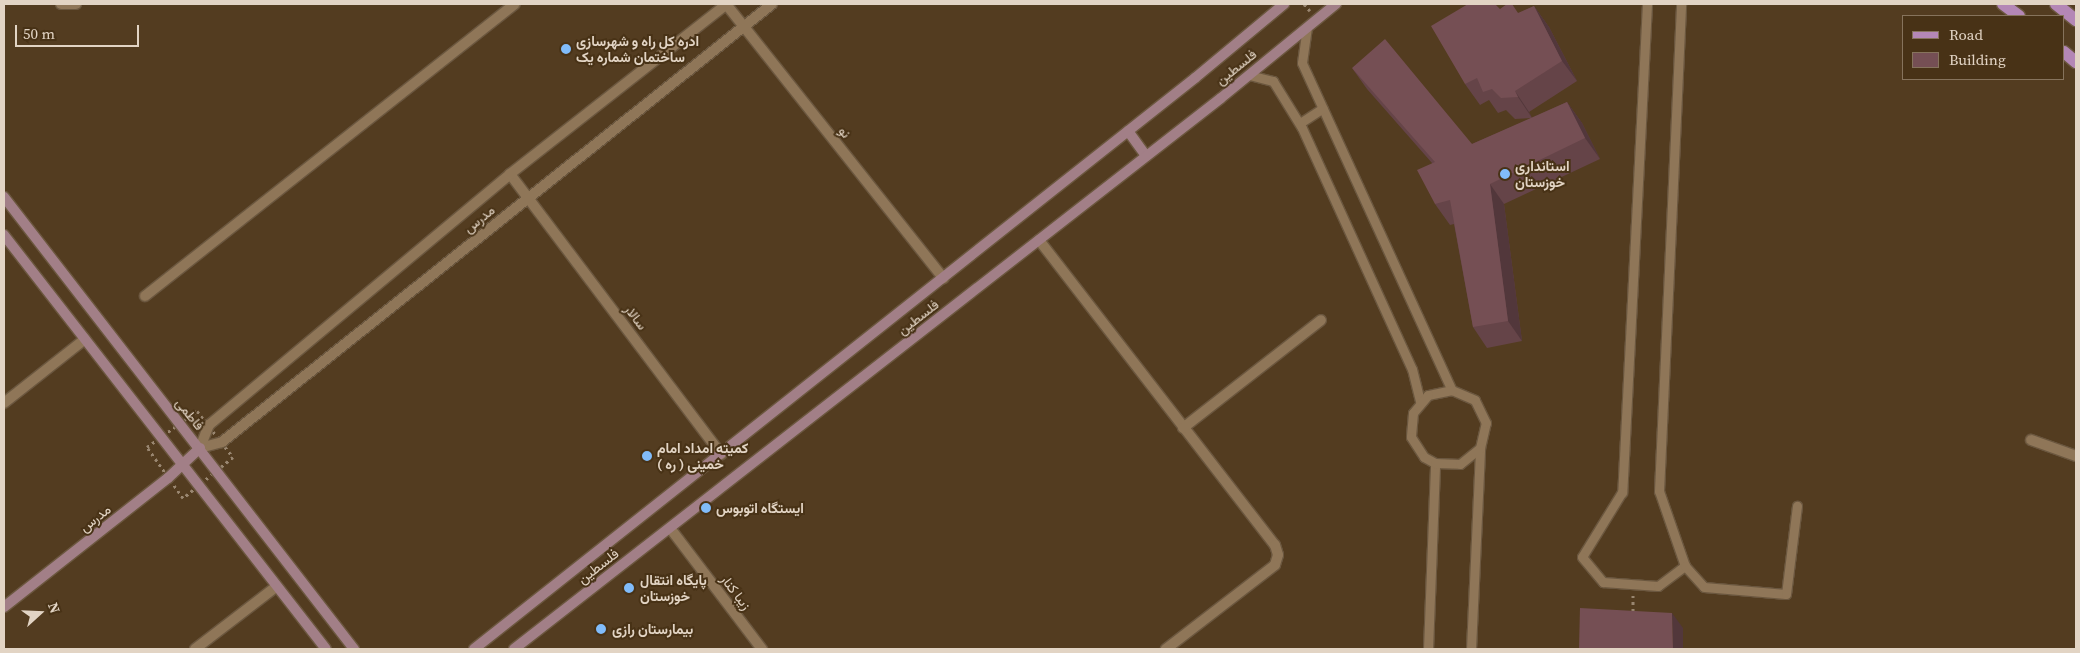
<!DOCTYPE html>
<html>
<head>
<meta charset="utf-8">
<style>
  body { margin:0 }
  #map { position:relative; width:2080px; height:653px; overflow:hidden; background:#533c20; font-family:"Source Serif 4",Vazirmatn,serif }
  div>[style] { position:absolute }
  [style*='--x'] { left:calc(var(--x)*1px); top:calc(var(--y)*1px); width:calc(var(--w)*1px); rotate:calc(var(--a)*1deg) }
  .path>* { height:3px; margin-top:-1.5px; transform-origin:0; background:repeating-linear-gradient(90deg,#998670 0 2.5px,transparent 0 6.5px) }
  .roads { filter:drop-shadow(1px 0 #6b573f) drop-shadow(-1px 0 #6b573f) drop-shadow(0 1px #6b573f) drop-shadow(0 -1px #6b573f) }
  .lane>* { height:9px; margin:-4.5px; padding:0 4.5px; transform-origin:4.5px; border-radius:4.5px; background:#8f7658 }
  .street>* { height:10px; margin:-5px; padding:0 5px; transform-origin:5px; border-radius:5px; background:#8f7658 }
  .secondary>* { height:10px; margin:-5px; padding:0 5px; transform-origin:5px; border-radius:5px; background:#a27f87 }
  .primary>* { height:12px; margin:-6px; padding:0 6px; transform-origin:6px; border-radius:6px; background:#b487b6 }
  .wall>* { inset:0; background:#654448 }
  .shaded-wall>* { inset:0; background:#52373b }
  .building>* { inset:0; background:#754f54 }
  .dots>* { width:14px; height:14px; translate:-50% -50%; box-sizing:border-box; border:2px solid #483216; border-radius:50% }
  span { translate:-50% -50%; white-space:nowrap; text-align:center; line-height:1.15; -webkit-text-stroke:4px #483216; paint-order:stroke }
  .poi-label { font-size:14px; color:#e2d4c4; font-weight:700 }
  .left { translate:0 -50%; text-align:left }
  .street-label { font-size:14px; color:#e2d4c4 }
  .frame { position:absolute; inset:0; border:5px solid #e2d4c4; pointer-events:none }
  .legend { position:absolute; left:1902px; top:15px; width:162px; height:65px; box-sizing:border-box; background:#483216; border:1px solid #86735c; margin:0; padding:6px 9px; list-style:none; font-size:15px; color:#e2d4c4 }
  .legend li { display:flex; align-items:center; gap:10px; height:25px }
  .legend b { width:25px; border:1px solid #86735c }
  .north { position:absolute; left:15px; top:588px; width:50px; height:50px; -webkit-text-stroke:4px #483216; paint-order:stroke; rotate:70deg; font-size:14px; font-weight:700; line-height:20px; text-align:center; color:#e2d4c4 }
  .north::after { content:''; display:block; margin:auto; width:18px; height:22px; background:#e2d4c4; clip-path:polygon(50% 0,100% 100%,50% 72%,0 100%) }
  .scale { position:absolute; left:15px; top:25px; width:124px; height:22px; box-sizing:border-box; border:2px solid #e2d4c4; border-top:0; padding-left:6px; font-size:15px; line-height:18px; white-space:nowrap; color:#e2d4c4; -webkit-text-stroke:4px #483216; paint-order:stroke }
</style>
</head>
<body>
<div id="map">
  <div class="path">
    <i style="--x:1304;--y:4;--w:9;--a:49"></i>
    <i style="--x:197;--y:411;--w:58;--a:52"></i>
    <i style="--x:233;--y:457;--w:65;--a:140.6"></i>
    <i style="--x:183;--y:498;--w:62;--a:-125.2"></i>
    <i style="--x:147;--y:447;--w:62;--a:-35.8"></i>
    <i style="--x:1633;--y:595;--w:19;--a:90"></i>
  </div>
  <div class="roads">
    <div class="lane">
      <i style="--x:1647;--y:4;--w:489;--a:92.9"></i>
      <i style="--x:1622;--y:492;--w:76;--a:121.6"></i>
      <i style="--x:1582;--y:557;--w:33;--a:50"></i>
      <i style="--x:1603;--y:582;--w:55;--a:4.2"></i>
      <i style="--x:1658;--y:586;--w:34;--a:-37"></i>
      <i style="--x:1685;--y:566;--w:79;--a:-109.1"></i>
      <i style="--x:1659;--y:491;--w:487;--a:-87.4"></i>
      <i style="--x:1307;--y:27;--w:36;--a:98"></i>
      <i style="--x:1302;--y:63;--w:360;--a:65.4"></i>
      <i style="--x:1249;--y:75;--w:25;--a:14"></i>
      <i style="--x:1273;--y:81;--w:55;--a:58.3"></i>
      <i style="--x:1302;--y:128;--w:265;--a:65.5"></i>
      <i style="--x:1412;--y:369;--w:34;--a:76"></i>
      <i style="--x:1300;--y:123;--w:27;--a:-33"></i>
      <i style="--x:1685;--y:566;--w:28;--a:48"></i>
      <i style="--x:1704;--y:587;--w:82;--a:4.9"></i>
      <i style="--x:1786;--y:594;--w:89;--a:-82.9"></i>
      <i style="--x:1428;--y:649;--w:186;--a:-87.8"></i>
      <i style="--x:1471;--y:649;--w:201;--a:-87.4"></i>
      <i style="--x:1480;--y:448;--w:26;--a:-77"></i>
      <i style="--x:1486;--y:423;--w:25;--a:-116"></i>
      <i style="--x:1475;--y:400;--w:25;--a:-157"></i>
      <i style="--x:1452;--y:390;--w:25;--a:168"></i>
      <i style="--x:1428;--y:395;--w:23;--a:130"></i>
      <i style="--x:1413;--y:413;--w:24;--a:95"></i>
      <i style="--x:1411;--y:437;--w:24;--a:57"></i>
      <i style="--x:1424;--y:457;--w:13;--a:29"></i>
      <i style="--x:1435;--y:463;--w:25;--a:2"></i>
      <i style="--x:1460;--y:464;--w:26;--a:-39"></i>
    </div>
    <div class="street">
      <i style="--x:61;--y:4;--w:15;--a:0"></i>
      <i style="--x:726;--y:4;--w:350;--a:51.6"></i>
      <i style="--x:510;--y:174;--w:351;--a:53"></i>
      <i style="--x:1039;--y:240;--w:386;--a:52.3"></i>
      <i style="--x:1275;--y:545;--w:10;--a:73"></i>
      <i style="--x:1278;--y:555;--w:10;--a:107"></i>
      <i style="--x:1275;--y:565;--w:138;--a:142.4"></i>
      <i style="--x:145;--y:296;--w:471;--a:-38.3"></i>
      <i style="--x:4;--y:403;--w:103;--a:-38.3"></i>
      <i style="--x:1183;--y:428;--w:175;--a:-38"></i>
      <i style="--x:2031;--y:440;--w:48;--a:19.6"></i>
      <i style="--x:200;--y:448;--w:23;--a:-15"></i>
      <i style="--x:222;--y:442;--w:703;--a:-38.53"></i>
      <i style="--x:200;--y:448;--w:25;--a:-69"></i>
      <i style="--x:209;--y:425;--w:392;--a:-39.8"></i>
      <i style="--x:510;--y:174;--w:276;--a:-38.1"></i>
      <i style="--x:670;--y:528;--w:152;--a:52.8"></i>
      <i style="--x:195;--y:649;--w:103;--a:-37.5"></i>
    </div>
    <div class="secondary">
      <i style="--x:1128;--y:131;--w:31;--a:54"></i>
      <i style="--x:4;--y:197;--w:572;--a:52.25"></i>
      <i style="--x:4;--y:235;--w:524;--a:52.13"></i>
      <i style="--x:4;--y:607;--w:209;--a:-38.2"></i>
      <i style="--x:168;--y:478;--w:44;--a:-43.2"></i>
      <i style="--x:474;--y:649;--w:920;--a:-38.38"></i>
      <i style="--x:1195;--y:78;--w:116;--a:-39.7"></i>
      <i style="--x:514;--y:649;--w:896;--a:-37.93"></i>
      <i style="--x:1221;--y:98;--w:149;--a:-39.3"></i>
    </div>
    <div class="primary">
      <i style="--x:2003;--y:4;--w:20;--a:37"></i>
      <i style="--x:2056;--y:4;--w:26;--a:39"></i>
      <i style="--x:2064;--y:52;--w:16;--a:40"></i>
    </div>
  </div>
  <div class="wall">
    <i style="clip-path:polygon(1534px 6px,1549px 27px,1577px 81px,1529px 112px,1532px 118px,1567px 102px,1582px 123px,1600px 159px,1504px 204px,1522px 341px,1487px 348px,1473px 327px,1454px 224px,1450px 225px,1435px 204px,1432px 163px,1367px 89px,1352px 68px,1472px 144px,1532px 118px,1515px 119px,1506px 110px,1498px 113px,1489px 100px,1480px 105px,1465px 84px,1500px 9px,1519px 13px)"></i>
  </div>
  <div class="shaded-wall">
    <i style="clip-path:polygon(1534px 6px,1549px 27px,1577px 81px,1562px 61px)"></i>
    <i style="clip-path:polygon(1515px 91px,1529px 112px,1532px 118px,1518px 97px)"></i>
    <i style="clip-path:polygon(1567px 102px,1582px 123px,1600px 159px,1585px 138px)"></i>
    <i style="clip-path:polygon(1490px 184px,1504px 204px,1522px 341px,1508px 321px)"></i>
    <i style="clip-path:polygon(1672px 613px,1683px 628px,1683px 649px,1673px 649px)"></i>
  </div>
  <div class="building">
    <i style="clip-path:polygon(1468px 4px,1495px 4px,1500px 9px,1507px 4px,1512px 4px,1518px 13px,1534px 6px,1562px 61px,1515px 91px,1518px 97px,1501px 98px,1492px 89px,1483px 92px,1477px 78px,1465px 84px,1431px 26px)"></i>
    <i style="clip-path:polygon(1385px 39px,1472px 144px,1567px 102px,1585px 138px,1490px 184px,1508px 321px,1473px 327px,1450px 200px,1435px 204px,1417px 170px,1435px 162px,1352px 68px)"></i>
    <i style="clip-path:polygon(1580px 608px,1672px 613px,1673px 649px,1579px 649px)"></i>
  </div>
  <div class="dots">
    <i style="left:566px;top:49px;background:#81bcfa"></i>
    <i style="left:1505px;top:174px;background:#81bcfa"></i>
    <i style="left:647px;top:456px;background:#81bcfa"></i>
    <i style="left:706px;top:508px;background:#81bcfa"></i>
    <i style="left:629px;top:588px;background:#81bcfa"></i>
    <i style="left:601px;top:629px;background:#81bcfa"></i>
  </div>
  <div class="poi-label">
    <span class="left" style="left:576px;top:49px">ادره کل راه و شهرسازی<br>ساختمان شماره یک</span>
    <span class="left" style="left:1515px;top:174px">استانداری<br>خوزستان</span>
    <span class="left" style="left:657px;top:456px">کمیته امداد امام<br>خمینی ( ره )</span>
    <span class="left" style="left:716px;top:508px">ایستگاه اتوبوس</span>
    <span class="left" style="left:640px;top:588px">پایگاه انتقال<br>خوزستان</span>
    <span class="left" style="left:612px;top:629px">بیمارستان رازی</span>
  </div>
  <div class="street-label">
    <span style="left:1236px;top:67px;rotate:-39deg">فلسطین</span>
    <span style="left:845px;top:132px;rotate:52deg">نو</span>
    <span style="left:479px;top:219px;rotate:-39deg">مدرس</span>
    <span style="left:636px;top:317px;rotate:53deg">سالار</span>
    <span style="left:918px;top:317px;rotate:-38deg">فلسطین</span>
    <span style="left:190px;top:414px;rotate:51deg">فاطمی</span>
    <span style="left:95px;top:518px;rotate:-38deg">مدرس</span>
    <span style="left:598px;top:566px;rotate:-38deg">فلسطین</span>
    <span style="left:736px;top:592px;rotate:53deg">زیبا کنار</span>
  </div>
  <div class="frame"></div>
  <ul class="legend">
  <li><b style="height:6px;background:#b487b6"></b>Road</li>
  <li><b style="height:14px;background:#754f54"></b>Building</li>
  </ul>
  <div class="north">N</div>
  <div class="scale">50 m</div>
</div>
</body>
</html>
